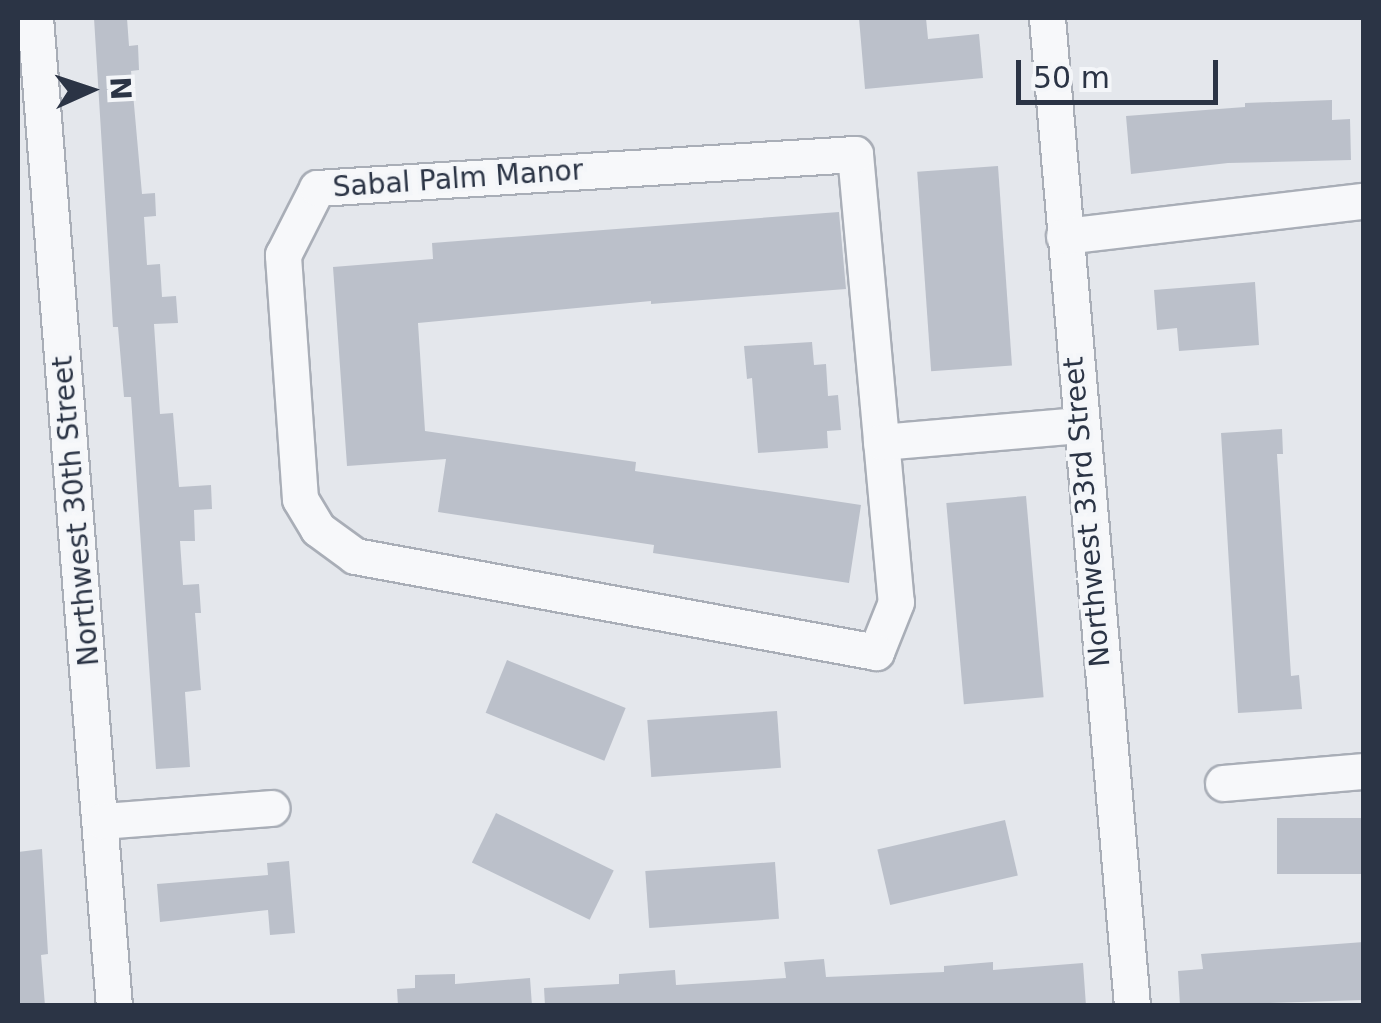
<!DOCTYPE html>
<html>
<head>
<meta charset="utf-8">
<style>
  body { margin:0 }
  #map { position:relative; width:1381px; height:1023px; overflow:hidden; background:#e4e7ec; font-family:"DejaVu Sans",sans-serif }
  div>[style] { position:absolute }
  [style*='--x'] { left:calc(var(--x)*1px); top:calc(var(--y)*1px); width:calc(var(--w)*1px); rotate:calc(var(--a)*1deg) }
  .building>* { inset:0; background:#bbc0ca; transform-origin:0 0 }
  .roads { filter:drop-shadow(2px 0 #a9aeb7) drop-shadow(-2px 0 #a9aeb7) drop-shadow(0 2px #a9aeb7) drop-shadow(0 -2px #a9aeb7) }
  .minor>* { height:35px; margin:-17.5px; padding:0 17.5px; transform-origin:17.5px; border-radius:17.5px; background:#f7f8fa }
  span { translate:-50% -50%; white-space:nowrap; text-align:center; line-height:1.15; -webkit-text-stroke:8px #f4f6f9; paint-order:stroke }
  .street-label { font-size:28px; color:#2b3445 }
  .frame { position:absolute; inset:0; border:20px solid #2b3445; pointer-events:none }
  .north { position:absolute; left:40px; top:40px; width:100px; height:100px; -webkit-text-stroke:8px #f4f6f9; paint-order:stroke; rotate:87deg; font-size:28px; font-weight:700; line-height:40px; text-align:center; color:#2b3445 }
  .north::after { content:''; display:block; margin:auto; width:35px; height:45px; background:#2b3445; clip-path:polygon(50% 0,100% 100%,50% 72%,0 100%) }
  .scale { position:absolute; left:1016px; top:60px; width:202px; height:45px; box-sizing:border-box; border:5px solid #2b3445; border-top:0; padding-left:12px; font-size:30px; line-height:35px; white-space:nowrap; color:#2b3445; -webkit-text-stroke:8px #f4f6f9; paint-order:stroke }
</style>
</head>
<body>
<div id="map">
  <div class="building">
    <i style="clip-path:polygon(94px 18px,127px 18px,129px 46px,138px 45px,139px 70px,131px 71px,142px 194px,155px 193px,156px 216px,144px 217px,147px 265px,160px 264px,162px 297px,176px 296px,178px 323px,154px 324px,160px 414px,173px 413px,179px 487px,211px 485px,212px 509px,194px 510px,195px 541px,180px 541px,183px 585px,199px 584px,201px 613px,195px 613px,201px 690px,185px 692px,190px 767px,156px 769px,131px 397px,124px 397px,118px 327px,113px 327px)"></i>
    <i style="clip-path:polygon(859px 18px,926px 18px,928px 39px,979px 34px,983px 78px,865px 89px)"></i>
    <i style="clip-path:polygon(1332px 100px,1332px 120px,1350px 119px,1351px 160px,1228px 163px,1131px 174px,1126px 116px,1245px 107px,1245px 103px)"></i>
    <i style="left:998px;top:166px;width:200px;height:81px;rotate:86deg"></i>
    <i style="clip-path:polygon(839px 212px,846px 289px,651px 304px,651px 301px,418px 323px,425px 431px,636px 462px,635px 471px,861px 505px,849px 583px,653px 553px,654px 545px,438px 512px,446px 459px,347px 466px,333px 267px,433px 259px,432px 243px)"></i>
    <i style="clip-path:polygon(1255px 282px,1259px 345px,1179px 351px,1177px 328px,1157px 330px,1154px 290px)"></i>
    <i style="clip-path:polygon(812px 342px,814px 365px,826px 364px,828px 396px,838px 395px,841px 430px,827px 431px,828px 448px,758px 453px,752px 378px,747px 379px,744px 346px)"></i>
    <i style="clip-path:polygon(1282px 429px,1283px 454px,1277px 454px,1291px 676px,1299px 675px,1302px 709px,1238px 713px,1221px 433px)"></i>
    <i style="left:1026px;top:496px;width:202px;height:80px;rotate:85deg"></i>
    <i style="left:507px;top:660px;width:128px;height:57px;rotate:22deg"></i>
    <i style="left:777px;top:711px;width:57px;height:130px;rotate:86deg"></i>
    <i style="left:496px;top:813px;width:131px;height:55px;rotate:26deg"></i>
    <i style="left:1364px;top:818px;width:56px;height:87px;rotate:90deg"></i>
    <i style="left:1005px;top:820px;width:57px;height:131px;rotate:77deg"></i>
    <i style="clip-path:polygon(42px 849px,48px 954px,41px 955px,45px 1006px,18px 1006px,18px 852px)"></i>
    <i style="clip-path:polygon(289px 861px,295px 933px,270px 935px,268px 910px,160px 922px,157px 884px,268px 875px,267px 863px)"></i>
    <i style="left:775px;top:862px;width:57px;height:130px;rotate:86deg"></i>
    <i style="clip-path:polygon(1364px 942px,1364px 1000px,1180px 1006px,1178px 971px,1203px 969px,1201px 954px)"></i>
    <i style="clip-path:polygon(824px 959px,826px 977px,944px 972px,944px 966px,993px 962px,993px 970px,1083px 963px,1086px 1006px,545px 1006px,544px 988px,619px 984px,619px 974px,675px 970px,676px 985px,786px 978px,784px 962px)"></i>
    <i style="clip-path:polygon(455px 974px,455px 984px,530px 978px,532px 1006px,398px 1006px,397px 989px,415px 988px,415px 975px)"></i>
  </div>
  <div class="roads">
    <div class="minor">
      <i style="--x:35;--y:18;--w:991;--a:85.43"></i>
      <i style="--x:1047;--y:18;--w:992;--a:85.08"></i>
      <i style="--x:855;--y:154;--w:450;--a:84.8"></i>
      <i style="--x:896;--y:602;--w:54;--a:111.8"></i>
      <i style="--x:876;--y:652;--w:530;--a:-169.56"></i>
      <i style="--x:355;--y:556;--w:46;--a:-143.9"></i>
      <i style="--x:318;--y:529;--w:35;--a:-121"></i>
      <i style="--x:300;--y:499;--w:245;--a:-94"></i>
      <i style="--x:283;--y:255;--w:75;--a:-63.1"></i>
      <i style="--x:317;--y:188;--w:539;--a:-3.62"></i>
      <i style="--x:1064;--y:236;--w:302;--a:-6.7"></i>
      <i style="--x:881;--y:442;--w:199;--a:-4.9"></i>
      <i style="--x:1223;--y:783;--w:142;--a:-4.9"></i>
      <i style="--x:102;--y:821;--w:170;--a:-4.4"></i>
    </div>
  </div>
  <div class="street-label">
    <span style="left:458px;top:179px;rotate:-4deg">Sabal Palm Manor</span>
    <span style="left:76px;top:511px;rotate:-95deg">Northwest 30th Street</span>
    <span style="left:1087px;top:512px;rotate:-95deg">Northwest 33rd Street</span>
  </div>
  <div class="frame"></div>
  <div class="north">N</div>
  <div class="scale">50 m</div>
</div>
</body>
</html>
